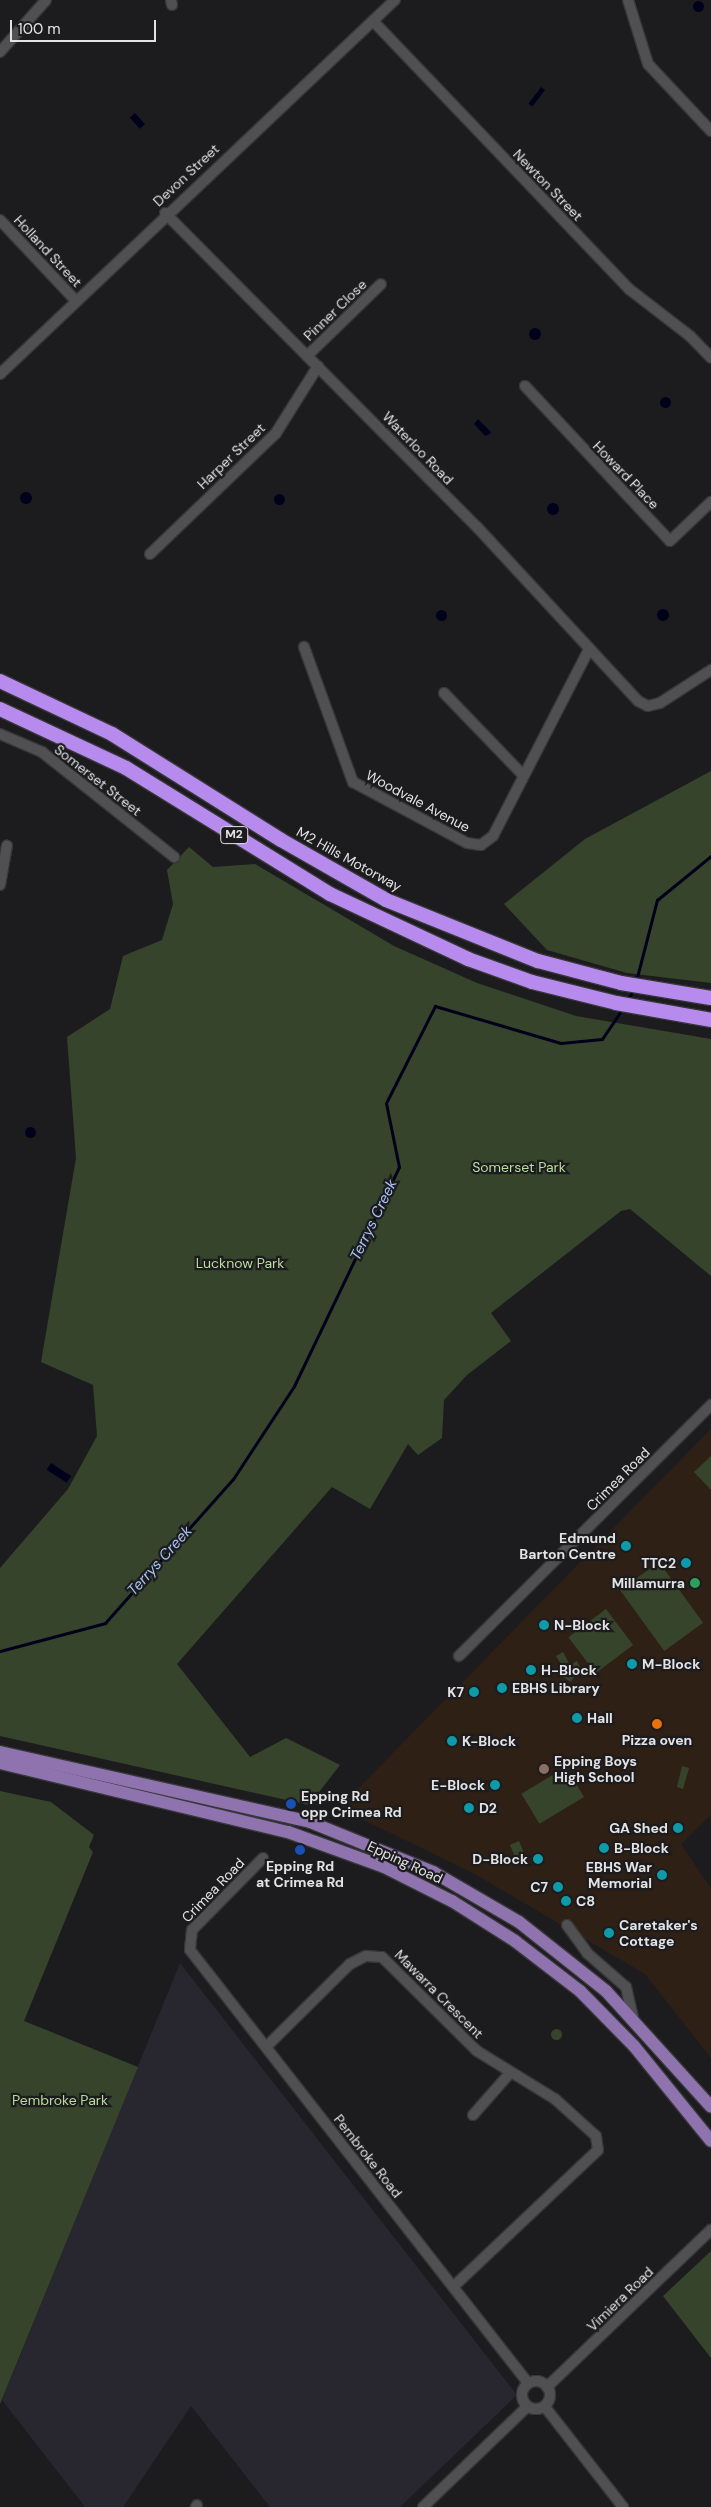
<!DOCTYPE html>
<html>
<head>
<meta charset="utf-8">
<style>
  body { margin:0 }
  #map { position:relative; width:711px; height:2507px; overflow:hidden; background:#1c1c1f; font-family:"DM Sans",sans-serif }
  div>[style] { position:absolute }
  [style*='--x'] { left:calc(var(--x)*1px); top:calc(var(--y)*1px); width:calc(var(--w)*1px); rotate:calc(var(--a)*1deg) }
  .built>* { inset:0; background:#28262e }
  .education>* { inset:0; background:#2f2015 }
  .green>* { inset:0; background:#36442b; transform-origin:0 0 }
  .round { border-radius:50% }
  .water>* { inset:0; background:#00021b; transform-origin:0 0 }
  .stream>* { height:3px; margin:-1.5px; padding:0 1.5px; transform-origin:1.5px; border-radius:1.5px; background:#00021b }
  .roads { filter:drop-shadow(1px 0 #373739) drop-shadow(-1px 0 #373739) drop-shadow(0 1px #373739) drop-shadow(0 -1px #373739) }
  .minor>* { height:10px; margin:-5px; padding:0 5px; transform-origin:5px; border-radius:5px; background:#505053 }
  .minor>.ring { margin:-5px; padding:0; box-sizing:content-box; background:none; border:10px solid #505053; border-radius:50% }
  .major>* { height:12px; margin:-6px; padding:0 6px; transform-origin:6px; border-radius:6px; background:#8e73af }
  .highway>* { height:14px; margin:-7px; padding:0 7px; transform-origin:7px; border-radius:7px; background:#b78bed }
  .dots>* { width:14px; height:14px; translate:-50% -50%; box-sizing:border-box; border:2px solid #1c1c1f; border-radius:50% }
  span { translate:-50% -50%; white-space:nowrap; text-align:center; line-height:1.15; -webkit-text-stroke:4.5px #1c1c1f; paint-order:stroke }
  .shield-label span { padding:1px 4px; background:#1c1c1f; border:1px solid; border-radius:4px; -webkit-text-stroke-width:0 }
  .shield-label { font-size:12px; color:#e3e2e4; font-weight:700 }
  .street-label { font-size:14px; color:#e3e2e4 }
  .park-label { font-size:14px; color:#b8dd9d }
  .poi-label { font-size:14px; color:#e3e2e4; font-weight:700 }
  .right { translate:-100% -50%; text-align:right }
  .left { translate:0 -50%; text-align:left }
  .water-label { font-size:15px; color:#a7c3f4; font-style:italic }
  .scale { position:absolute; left:10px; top:20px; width:146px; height:22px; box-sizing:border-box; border:2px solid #e3e2e4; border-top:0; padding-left:6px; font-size:15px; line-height:18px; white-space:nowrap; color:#e3e2e4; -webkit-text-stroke:4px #1c1c1f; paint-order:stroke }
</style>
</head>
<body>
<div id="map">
  <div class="built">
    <i style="clip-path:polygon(180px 1963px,517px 2395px,400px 2507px,270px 2507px,191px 2406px,123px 2507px,85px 2507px,2px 2400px)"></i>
  </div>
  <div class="education">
    <i style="clip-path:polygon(711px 1429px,711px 1815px,681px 1844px,711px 1889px,711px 2058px,645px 1974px,473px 1873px,339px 1808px)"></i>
  </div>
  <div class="green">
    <i style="clip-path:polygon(711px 771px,711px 983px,627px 973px,547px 950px,504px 904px,585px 839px)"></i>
    <i style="clip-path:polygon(189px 847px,213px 867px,255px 864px,394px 946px,477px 983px,576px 1016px,711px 1039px,711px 1276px,630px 1209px,621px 1211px,491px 1313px,511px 1341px,467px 1375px,444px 1400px,442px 1438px,418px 1455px,408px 1444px,370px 1509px,332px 1487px,177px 1664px,250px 1757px,286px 1738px,340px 1765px,309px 1805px,0 1736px,0 1568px,68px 1489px,97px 1436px,93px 1385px,41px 1362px,76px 1158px,67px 1037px,110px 1009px,123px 956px,162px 940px,173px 904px,167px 870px)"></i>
    <i style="clip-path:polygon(711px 1456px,711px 1490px,694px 1472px)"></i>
    <i style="left:659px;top:1562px;width:75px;height:48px;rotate:54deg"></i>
    <i style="left:606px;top:1609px;width:45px;height:47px;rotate:53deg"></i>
    <i style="clip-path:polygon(563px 1652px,570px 1665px,577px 1661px,580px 1667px,571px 1682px,557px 1673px,564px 1669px,556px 1656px)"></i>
    <i style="clip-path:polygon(682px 1766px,689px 1768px,683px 1789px,677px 1787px)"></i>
    <i style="left:566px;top:1767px;width:35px;height:52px;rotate:59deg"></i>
    <i style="clip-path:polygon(0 1791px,51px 1802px,94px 1835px,89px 1847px,93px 1852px,24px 2021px,138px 2067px,0 2404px)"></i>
    <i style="left:519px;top:1841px;width:22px;height:10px;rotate:66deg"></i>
    <i class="round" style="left:550.5px;top:2028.5px;width:11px;height:11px"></i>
    <i style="clip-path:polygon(711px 2251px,711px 2358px,663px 2296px)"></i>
  </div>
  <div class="water">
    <i class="round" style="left:692.5px;top:0.5px;width:11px;height:11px"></i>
    <i style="left:541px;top:87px;width:5px;height:21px;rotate:37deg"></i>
    <i style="left:135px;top:113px;width:15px;height:7px;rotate:48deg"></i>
    <i class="round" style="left:529px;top:328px;width:12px;height:12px"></i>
    <i class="round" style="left:659.5px;top:396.5px;width:11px;height:11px"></i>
    <i style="clip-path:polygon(478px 419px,491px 432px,490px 434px,485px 436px,474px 424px)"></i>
    <i class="round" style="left:20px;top:492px;width:12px;height:12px"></i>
    <i class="round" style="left:273.5px;top:493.5px;width:11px;height:11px"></i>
    <i class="round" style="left:547px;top:503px;width:12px;height:12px"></i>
    <i class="round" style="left:657px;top:609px;width:12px;height:12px"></i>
    <i class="round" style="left:435.5px;top:609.5px;width:11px;height:11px"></i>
    <i class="round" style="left:24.5px;top:1126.5px;width:11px;height:11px"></i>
    <i style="left:51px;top:1463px;width:24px;height:8px;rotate:33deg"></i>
  </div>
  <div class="stream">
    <i style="--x:636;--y:981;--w:84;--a:-75.5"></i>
    <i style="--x:657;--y:900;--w:70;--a:-39.2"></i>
    <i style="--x:627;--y:1001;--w:14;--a:-60"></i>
    <i style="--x:0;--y:1651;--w:109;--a:-14.9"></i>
    <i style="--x:105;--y:1623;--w:193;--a:-48.4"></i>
    <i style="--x:233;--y:1479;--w:111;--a:-56.7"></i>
    <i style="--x:294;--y:1386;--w:243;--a:-64.4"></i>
    <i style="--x:399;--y:1167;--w:65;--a:-101.5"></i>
    <i style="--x:386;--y:1103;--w:109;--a:-63.2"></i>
    <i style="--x:435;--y:1006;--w:131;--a:16.4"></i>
    <i style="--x:561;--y:1043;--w:41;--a:-5.6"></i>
    <i style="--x:602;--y:1039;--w:37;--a:-56"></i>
  </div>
  <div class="roads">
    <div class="minor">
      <i style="--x:171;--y:0;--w:5;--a:79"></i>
      <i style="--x:628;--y:0;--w:67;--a:72.6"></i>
      <i style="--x:648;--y:64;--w:92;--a:46.8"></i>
      <i style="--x:373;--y:21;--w:371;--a:46.3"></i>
      <i style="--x:629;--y:289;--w:77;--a:37.6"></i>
      <i style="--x:690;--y:336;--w:30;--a:46"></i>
      <i style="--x:0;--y:52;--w:69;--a:-48.5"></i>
      <i style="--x:165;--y:213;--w:443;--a:45.2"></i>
      <i style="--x:477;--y:527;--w:237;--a:47.2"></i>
      <i style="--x:638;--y:701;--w:11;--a:27"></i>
      <i style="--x:648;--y:706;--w:12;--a:-14"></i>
      <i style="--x:660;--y:703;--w:61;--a:-32.9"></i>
      <i style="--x:0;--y:220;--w:111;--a:46.8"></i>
      <i style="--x:307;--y:356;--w:103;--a:-44.2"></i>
      <i style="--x:0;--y:374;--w:544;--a:-43.44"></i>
      <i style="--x:525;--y:386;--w:212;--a:46.9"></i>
      <i style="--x:670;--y:541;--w:57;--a:-43.6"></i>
      <i style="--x:150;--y:554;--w:175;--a:-43.8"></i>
      <i style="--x:276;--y:433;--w:79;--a:-57.9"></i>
      <i style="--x:304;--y:647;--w:144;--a:70.1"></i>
      <i style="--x:353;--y:782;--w:129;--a:28.2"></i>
      <i style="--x:467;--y:843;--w:14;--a:8"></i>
      <i style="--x:481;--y:845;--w:15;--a:-37"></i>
      <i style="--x:493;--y:836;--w:208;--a:-62.8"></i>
      <i style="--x:444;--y:693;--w:114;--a:46.1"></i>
      <i style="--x:0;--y:734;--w:46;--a:23.2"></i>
      <i style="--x:42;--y:752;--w:169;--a:38.5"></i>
      <i style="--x:0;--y:885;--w:40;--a:-80"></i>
      <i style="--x:459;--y:1656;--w:356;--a:-44.9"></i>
      <i style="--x:263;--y:1858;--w:101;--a:134.6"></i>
      <i style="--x:192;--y:1930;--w:20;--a:96"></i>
      <i style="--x:190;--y:1950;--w:549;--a:52.02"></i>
      <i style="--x:567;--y:1925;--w:34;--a:54"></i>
      <i style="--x:587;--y:1953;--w:52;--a:41.1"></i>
      <i style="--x:626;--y:1987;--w:31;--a:77"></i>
      <i style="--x:266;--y:2047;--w:118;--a:-44.7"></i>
      <i style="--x:350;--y:1964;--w:18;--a:-27"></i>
      <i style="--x:366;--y:1956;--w:16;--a:4"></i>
      <i style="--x:382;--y:1957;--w:134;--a:44.7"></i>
      <i style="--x:477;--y:2051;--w:92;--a:31.6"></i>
      <i style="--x:555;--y:2099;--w:55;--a:42.1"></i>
      <i style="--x:596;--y:2136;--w:14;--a:82"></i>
      <i style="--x:598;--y:2150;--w:199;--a:136.6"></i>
      <i style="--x:473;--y:2115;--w:56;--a:-48.6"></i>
      <i class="ring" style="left:522px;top:2381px;width:18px;height:18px"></i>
      <i style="--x:547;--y:2387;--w:227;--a:-43.8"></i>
      <i style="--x:545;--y:2407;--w:127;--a:52"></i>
      <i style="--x:196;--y:2507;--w:2;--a:-63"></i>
      <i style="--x:423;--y:2507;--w:144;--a:-43.9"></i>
    </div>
    <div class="major">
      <i style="--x:0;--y:1752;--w:318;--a:12.7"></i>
      <i style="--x:310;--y:1822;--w:133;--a:22.1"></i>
      <i style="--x:433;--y:1872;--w:99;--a:30.2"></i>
      <i style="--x:519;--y:1922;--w:111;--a:38.4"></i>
      <i style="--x:606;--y:1991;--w:156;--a:47.8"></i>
      <i style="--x:0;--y:1763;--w:296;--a:13.5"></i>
      <i style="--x:288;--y:1832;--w:102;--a:20"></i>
      <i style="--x:384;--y:1867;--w:76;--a:26.6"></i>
      <i style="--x:452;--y:1901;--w:75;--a:32.4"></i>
      <i style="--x:515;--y:1941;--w:82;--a:37.6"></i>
      <i style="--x:580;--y:1991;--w:77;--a:45.5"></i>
      <i style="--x:634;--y:2046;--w:122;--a:51"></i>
    </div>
    <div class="highway">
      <i style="--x:0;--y:681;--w:124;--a:25.3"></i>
      <i style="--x:112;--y:734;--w:199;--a:32.1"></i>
      <i style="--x:281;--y:840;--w:121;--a:29.7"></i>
      <i style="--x:386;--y:900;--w:164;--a:21.9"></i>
      <i style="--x:538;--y:961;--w:86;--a:14.8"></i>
      <i style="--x:621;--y:983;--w:91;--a:9.5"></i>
      <i style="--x:0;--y:709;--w:139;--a:25.1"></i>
      <i style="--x:126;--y:768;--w:240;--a:31.7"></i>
      <i style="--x:330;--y:894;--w:153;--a:25.2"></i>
      <i style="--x:468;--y:959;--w:68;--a:19.8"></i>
      <i style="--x:532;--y:982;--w:87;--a:14"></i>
      <i style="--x:616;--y:1003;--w:97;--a:10.1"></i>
    </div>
  </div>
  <div class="dots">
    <i style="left:626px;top:1546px;background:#0f9aa8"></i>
    <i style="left:686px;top:1563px;background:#0f9aa8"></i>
    <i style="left:695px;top:1583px;background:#2e9e5b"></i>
    <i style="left:544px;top:1625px;background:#0f9aa8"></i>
    <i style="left:632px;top:1664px;background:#0f9aa8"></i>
    <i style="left:531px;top:1670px;background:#0f9aa8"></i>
    <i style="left:502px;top:1688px;background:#0f9aa8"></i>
    <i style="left:474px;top:1692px;background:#0f9aa8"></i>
    <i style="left:577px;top:1718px;background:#0f9aa8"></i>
    <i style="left:657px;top:1724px;background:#e8710a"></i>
    <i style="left:452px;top:1741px;background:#0f9aa8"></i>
    <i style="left:544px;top:1769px;background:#8d6e63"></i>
    <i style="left:495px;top:1785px;background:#0f9aa8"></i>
    <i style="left:291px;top:1804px;background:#1a4fb4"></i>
    <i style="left:469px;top:1808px;background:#0f9aa8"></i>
    <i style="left:678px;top:1828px;background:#0f9aa8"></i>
    <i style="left:604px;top:1848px;background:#0f9aa8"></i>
    <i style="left:300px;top:1850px;background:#1a4fb4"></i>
    <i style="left:538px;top:1859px;background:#0f9aa8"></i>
    <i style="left:662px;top:1875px;background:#0f9aa8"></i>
    <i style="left:558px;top:1887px;background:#0f9aa8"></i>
    <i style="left:566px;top:1901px;background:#0f9aa8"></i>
    <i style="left:609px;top:1933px;background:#0f9aa8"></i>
  </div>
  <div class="shield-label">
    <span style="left:234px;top:835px">M2</span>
  </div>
  <div class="street-label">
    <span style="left:186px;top:175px;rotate:-43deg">Devon Street</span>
    <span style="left:548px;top:185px;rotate:46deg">Newton Street</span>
    <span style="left:48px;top:251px;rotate:47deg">Holland Street</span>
    <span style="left:335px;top:310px;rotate:-44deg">Pinner Close</span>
    <span style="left:418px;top:448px;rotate:46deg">Waterloo Road</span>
    <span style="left:231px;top:456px;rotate:-44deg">Harper Street</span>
    <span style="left:626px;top:475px;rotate:46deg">Howard Place</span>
    <span style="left:98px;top:780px;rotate:38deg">Somerset Street</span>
    <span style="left:418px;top:801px;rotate:28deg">Woodvale Avenue</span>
    <span style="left:349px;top:859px;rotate:29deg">M2 Hills Motorway</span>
    <span style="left:618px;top:1479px;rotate:-45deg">Crimea Road</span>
    <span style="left:405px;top:1862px;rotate:25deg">Epping Road</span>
    <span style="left:213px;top:1890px;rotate:-46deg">Crimea Road</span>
    <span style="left:439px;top:1994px;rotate:45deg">Mawarra Crescent</span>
    <span style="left:368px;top:2156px;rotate:52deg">Pembroke Road</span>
    <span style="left:620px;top:2299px;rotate:-44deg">Vimiera Road</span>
  </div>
  <div class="park-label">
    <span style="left:519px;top:1167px">Somerset Park</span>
    <span style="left:240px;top:1263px">Lucknow Park</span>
    <span style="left:60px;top:2100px">Pembroke Park</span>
  </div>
  <div class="poi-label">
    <span class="right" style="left:616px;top:1546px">Edmund<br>Barton Centre</span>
    <span class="right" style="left:676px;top:1563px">TTC2</span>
    <span class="right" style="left:685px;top:1583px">Millamurra</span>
    <span class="left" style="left:554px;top:1625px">N-Block</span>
    <span class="left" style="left:642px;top:1664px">M-Block</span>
    <span class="left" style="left:541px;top:1670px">H-Block</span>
    <span class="left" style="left:512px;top:1688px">EBHS Library</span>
    <span class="right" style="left:464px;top:1692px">K7</span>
    <span class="left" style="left:587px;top:1718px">Hall</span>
    <span style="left:657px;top:1740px">Pizza oven</span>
    <span class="left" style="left:462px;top:1741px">K-Block</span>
    <span class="left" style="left:554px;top:1769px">Epping Boys<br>High School</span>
    <span class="right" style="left:485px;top:1785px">E-Block</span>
    <span class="left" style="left:301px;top:1804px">Epping Rd<br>opp Crimea Rd</span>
    <span class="left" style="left:479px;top:1808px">D2</span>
    <span class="right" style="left:668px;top:1828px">GA Shed</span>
    <span class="left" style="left:614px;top:1848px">B-Block</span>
    <span class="right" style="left:528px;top:1859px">D-Block</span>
    <span style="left:300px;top:1874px">Epping Rd<br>at Crimea Rd</span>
    <span class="right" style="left:652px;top:1875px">EBHS War<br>Memorial</span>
    <span class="right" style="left:548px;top:1887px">C7</span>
    <span class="left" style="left:576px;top:1901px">C8</span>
    <span class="left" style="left:619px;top:1933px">Caretaker's<br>Cottage</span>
  </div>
  <div class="water-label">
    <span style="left:374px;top:1220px;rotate:-64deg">Terrys Creek</span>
    <span style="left:160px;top:1561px;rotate:-48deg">Terrys Creek</span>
  </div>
  <div class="scale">100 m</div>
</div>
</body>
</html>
